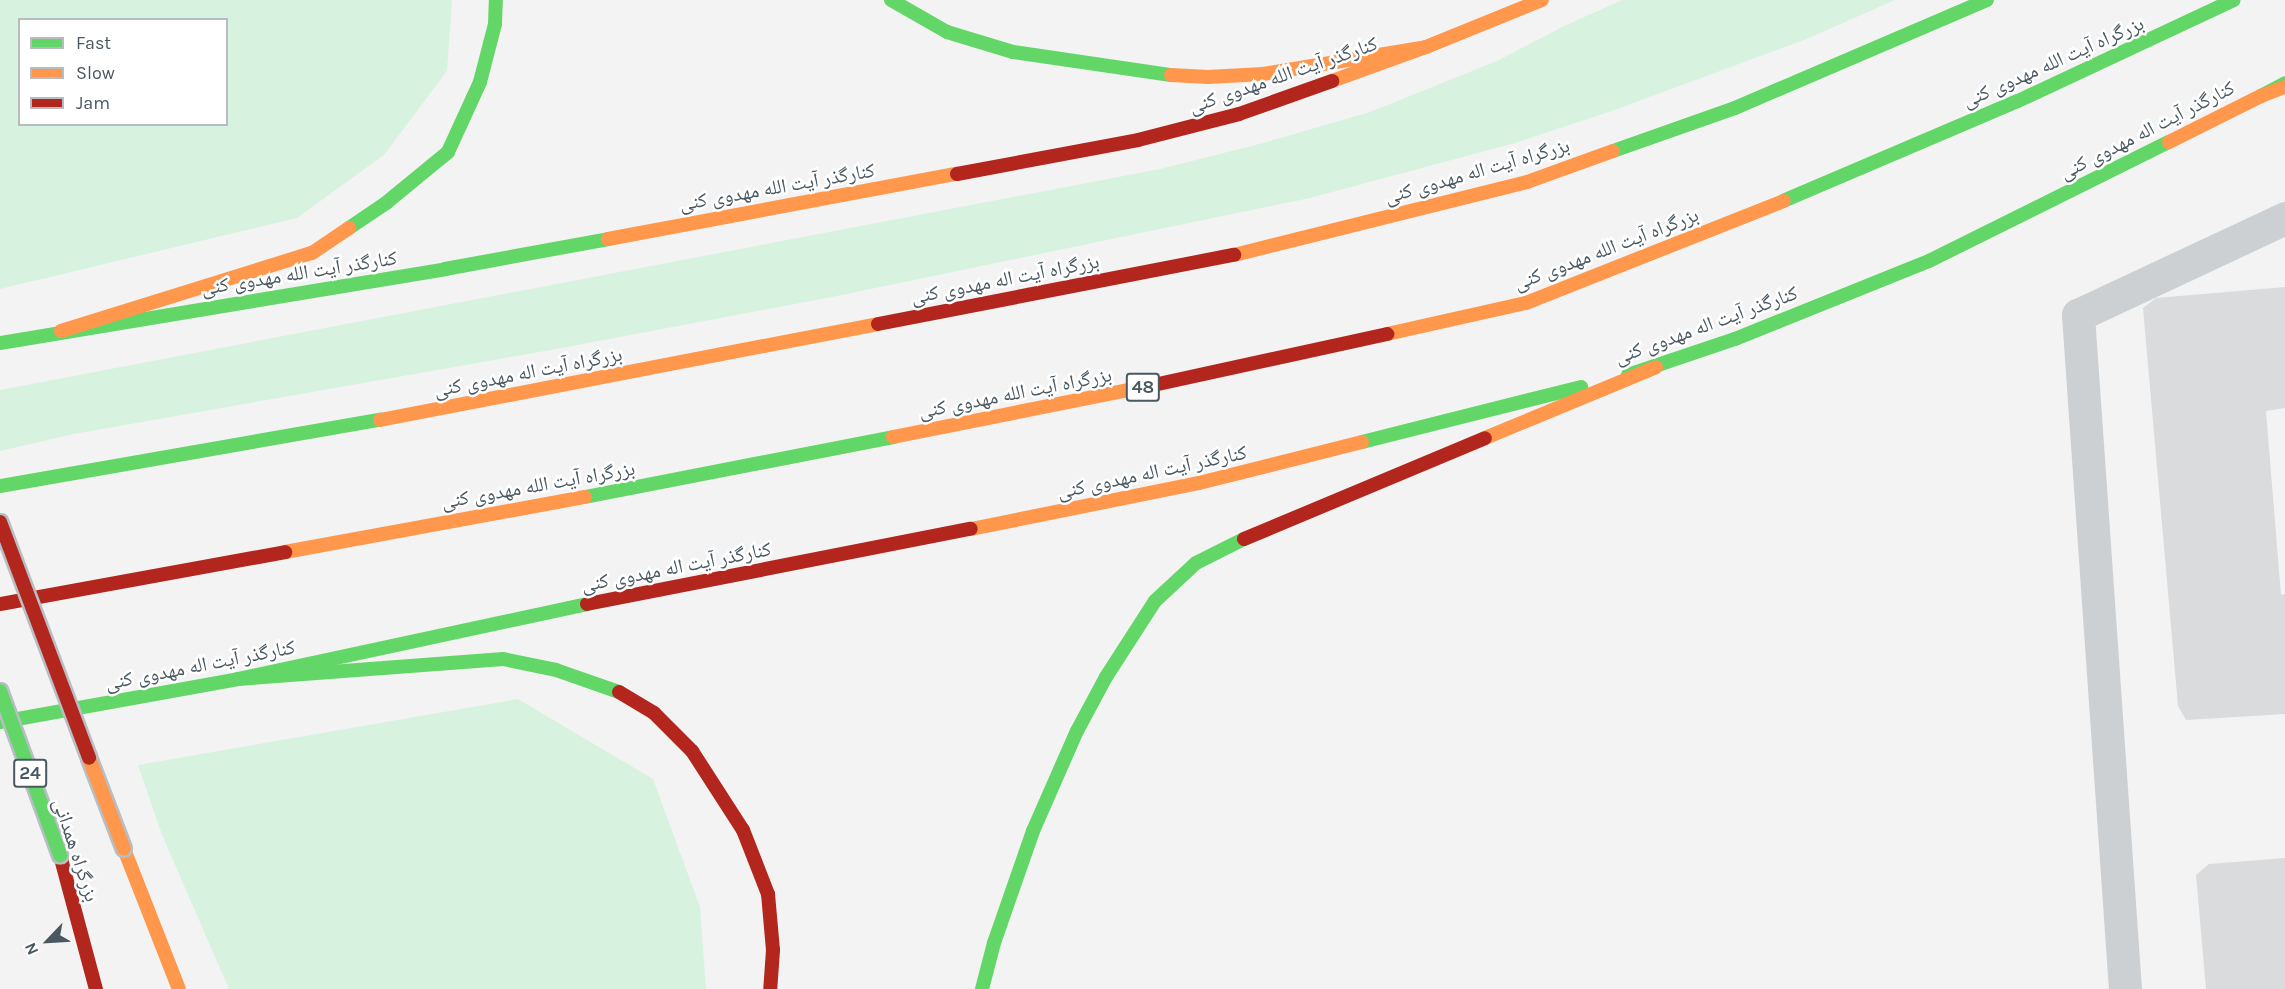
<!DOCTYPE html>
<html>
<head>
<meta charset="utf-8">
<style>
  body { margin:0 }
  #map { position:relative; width:2285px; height:989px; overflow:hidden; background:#f4f3f3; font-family:Karla,"Noto Naskh Arabic",sans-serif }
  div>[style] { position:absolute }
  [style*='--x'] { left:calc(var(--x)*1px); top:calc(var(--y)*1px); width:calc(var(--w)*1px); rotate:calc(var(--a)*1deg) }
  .green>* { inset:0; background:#d8f2e0 }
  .building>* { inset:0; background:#dadbdc }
  .street>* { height:33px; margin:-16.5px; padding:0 16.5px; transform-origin:16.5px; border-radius:16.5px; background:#cdd0d2 }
  .fast>* { height:14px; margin:-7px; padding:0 7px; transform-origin:7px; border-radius:7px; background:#63d668 }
  .slow>* { height:14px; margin:-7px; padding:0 7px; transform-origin:7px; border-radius:7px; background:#ff974d }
  .jam>* { height:14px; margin:-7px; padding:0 7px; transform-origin:7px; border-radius:7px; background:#b3261e }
  .bridges { filter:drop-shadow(2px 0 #b8bec3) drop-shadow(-2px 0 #b8bec3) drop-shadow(0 2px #b8bec3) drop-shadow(0 -2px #b8bec3) }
  .fast-bridge>* { height:14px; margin:-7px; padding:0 7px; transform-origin:7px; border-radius:7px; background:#63d668 }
  .slow-bridge>* { height:14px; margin:-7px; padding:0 7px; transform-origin:7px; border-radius:7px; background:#ff974d }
  .jam-bridge>* { height:14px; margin:-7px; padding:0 7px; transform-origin:7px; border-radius:7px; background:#b3261e }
  span { translate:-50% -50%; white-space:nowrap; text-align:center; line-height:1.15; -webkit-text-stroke:5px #fff; paint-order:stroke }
  .shield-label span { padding:2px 4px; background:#fff; border:2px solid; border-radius:4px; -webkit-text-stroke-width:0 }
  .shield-label { font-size:18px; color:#495861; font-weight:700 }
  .street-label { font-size:20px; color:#495861 }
  .legend { position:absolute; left:18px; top:18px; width:210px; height:108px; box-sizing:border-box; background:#fff; border:2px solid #b6bcc0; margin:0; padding:8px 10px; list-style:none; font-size:18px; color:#495861 }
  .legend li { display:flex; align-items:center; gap:12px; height:30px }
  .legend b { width:30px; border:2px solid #b6bcc0 }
  .north { position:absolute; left:18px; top:911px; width:60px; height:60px; -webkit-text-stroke:4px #fff; paint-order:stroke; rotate:245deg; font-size:16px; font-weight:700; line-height:24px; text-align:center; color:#495861 }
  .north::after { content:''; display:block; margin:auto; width:21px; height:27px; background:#495861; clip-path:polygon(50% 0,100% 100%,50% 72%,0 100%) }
</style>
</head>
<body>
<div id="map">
  <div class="green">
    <i style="clip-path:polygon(evenodd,0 0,452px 0,447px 71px,384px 155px,297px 218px,0 289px,0 0,20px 20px,226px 20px,226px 124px,20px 124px,20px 20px)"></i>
    <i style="clip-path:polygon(1622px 0,1895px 0,1809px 38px,1612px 111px,1515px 143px,1310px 198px,832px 297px,562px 348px,74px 434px,0 451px,0 390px,1160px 169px,1263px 143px,1370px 112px,1497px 61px,1564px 26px)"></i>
    <i style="clip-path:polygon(518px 699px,653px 779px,700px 907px,706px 989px,229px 989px,162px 835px,138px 765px)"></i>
  </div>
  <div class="building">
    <i style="clip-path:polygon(2285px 287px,2285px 408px,2266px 411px,2281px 595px,2285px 594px,2285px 714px,2186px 720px,2178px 706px,2143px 308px,2156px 298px)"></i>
    <i style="clip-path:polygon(2285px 858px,2285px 989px,2206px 989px,2196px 875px,2209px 864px)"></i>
  </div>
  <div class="street">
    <i style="--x:2125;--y:989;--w:676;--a:-93.99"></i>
    <i style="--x:2078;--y:315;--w:229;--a:-25.1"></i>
  </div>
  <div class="fast">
    <i style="--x:891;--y:0;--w:64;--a:29.7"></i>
    <i style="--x:947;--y:32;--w:69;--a:16.9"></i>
    <i style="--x:1013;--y:52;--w:160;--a:8.3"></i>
    <i style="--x:2261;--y:96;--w:27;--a:-28"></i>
    <i style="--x:1613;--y:151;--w:129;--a:-19.4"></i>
    <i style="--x:1735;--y:108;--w:274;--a:-23.2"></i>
    <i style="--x:1783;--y:201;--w:255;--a:-23.1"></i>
    <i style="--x:2018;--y:101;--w:238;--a:-25.1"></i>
    <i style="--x:349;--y:228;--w:45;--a:-34"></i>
    <i style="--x:386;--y:203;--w:80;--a:-39.4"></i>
    <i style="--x:448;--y:152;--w:77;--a:-65.4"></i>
    <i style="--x:480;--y:82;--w:60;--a:-75.5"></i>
    <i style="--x:495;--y:24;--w:24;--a:-88"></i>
    <i style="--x:0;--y:343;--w:451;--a:-9.4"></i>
    <i style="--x:445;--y:269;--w:166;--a:-10.4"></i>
    <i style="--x:1628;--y:375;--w:113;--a:-18.6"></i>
    <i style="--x:1735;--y:339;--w:209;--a:-21.9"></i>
    <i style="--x:1929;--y:261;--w:268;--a:-26.4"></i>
    <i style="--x:1362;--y:442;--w:226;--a:-14.1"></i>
    <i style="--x:0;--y:486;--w:386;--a:-9.9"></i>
    <i style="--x:585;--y:497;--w:314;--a:-11"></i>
    <i style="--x:238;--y:679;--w:266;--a:-4.3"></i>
    <i style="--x:503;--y:659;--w:54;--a:11.7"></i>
    <i style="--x:556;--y:670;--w:67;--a:19.2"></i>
    <i style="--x:0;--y:722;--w:242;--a:-10.2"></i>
    <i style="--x:238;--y:679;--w:357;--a:-12.1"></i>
    <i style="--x:982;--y:989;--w:48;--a:-75.4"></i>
    <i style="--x:994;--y:943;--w:119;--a:-70.8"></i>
    <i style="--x:1033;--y:831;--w:109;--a:-66.3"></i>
    <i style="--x:1077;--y:731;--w:61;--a:-61.8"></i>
    <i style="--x:1106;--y:677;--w:90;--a:-57.2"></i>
    <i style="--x:1155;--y:601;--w:56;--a:-42.8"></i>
    <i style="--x:1196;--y:563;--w:54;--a:-26.6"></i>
  </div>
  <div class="slow">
    <i style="--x:1171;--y:75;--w:37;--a:3"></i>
    <i style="--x:1208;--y:77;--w:55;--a:-3.1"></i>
    <i style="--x:1263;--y:74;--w:165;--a:-9.4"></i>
    <i style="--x:1332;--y:81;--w:100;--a:-19.9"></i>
    <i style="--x:1426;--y:47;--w:125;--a:-22.1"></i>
    <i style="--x:2169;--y:142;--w:103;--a:-26.6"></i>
    <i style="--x:2261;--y:96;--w:26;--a:-21"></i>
    <i style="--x:608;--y:239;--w:355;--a:-10.6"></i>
    <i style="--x:1234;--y:255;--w:302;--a:-14"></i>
    <i style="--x:1527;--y:182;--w:91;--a:-19.8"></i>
    <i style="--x:61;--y:331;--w:263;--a:-17.3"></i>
    <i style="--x:312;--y:253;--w:45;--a:-34"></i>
    <i style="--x:1387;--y:334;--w:142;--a:-12.6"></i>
    <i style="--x:1526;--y:303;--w:277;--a:-21.6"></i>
    <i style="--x:380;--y:420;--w:507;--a:-10.91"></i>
    <i style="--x:893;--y:437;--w:261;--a:-11.3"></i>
    <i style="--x:1485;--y:438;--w:185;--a:-22.5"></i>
    <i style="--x:971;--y:529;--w:233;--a:-11.4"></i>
    <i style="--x:1199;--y:483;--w:168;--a:-14.1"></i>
    <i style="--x:285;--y:552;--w:305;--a:-10.4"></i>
    <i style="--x:124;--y:849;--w:150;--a:68.6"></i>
  </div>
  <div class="jam">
    <i style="--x:957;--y:174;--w:184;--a:-10.6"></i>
    <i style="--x:1138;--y:140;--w:104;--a:-14.4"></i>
    <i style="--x:1239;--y:114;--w:99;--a:-19.5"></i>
    <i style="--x:878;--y:324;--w:363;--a:-11"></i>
    <i style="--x:1149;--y:386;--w:244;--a:-12.3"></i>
    <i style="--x:1244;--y:539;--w:261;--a:-22.7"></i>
    <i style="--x:0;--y:604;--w:290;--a:-10.3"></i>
    <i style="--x:587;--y:604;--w:391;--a:-11.1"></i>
    <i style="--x:619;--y:692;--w:41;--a:31"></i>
    <i style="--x:654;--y:713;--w:54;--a:45"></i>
    <i style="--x:692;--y:751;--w:94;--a:57.2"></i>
    <i style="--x:743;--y:830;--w:69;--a:68.7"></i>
    <i style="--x:768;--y:894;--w:56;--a:84.9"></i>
    <i style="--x:773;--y:950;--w:39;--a:94"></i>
    <i style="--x:60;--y:855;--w:139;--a:75"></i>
  </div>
  <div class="bridges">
    <div class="fast-bridge">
      <i style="--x:0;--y:691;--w:175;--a:69.9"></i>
    </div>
    <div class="slow-bridge">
      <i style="--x:89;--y:758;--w:97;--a:69"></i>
    </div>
    <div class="jam-bridge">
      <i style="--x:0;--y:522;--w:252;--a:69.3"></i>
    </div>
  </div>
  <div class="shield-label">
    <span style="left:1143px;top:387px">48</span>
    <span style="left:30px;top:773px">24</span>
  </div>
  <div class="street-label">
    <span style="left:2053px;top:62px;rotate:-24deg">بزرگراه آیت الله مهدوی کنی</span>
    <span style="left:1283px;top:75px;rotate:-19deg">کنارگذر آیت الله مهدوی کنی</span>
    <span style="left:2147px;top:130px;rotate:-27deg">کنارگذر آیت اله مهدوی کنی</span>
    <span style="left:1477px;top:171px;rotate:-16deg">بزرگراه آیت اله مهدوی کنی</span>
    <span style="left:777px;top:187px;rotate:-10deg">کنارگذر آیت الله مهدوی کنی</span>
    <span style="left:1606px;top:249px;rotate:-21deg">بزرگراه آیت الله مهدوی کنی</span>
    <span style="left:299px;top:273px;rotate:-9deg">کنارگذر آیت الله مهدوی کنی</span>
    <span style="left:1005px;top:279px;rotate:-11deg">بزرگراه آیت اله مهدوی کنی</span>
    <span style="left:1706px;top:325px;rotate:-20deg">کنارگذر آیت اله مهدوی کنی</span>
    <span style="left:528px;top:372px;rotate:-11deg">بزرگراه آیت اله مهدوی کنی</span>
    <span style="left:1015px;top:393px;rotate:-11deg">بزرگراه آیت الله مهدوی کنی</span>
    <span style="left:1152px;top:472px;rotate:-12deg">کنارگذر آیت اله مهدوی کنی</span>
    <span style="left:538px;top:485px;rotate:-10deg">بزرگراه آیت الله مهدوی کنی</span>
    <span style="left:676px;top:567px;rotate:-11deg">کنارگذر آیت اله مهدوی کنی</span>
    <span style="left:200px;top:665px;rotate:-11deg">کنارگذر آیت اله مهدوی کنی</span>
    <span style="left:76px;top:850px;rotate:72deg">بزرگراه همدانی</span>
  </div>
  <ul class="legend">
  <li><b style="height:8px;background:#63d668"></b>Fast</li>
  <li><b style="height:8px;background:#ff974d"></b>Slow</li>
  <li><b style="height:8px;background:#b3261e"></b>Jam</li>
  </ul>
  <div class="north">N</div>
</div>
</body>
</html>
